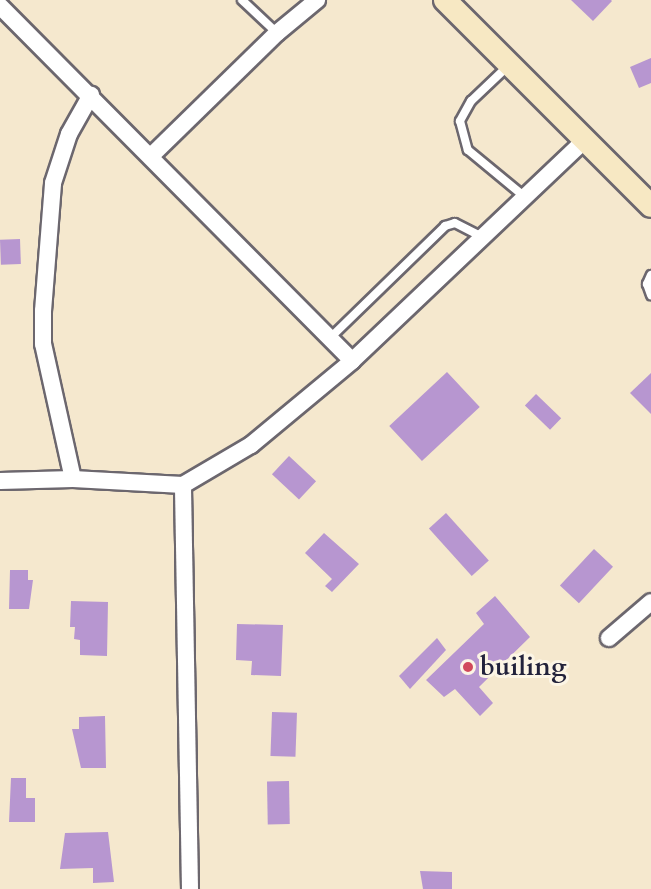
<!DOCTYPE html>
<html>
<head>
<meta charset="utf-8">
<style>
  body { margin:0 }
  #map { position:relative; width:651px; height:889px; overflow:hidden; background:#f5e8ce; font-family:Cardo,serif }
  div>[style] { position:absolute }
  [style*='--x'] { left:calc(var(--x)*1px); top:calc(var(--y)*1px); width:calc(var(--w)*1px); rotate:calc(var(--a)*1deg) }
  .building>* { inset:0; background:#b796d0; transform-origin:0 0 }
  .roads { filter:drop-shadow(2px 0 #6c676e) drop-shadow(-2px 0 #6c676e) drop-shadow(0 2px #6c676e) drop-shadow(0 -2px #6c676e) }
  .lane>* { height:8px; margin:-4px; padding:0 4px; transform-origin:4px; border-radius:4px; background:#fff }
  .street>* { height:16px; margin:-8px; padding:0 8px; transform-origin:8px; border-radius:8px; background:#fff }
  .secondary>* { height:22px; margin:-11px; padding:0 11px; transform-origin:11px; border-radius:11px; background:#f7e8c3 }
  .dots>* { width:16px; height:16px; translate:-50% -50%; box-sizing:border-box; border:3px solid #fcf5e5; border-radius:50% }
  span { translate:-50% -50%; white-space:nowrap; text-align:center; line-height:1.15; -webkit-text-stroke:6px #fcf5e5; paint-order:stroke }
  .poi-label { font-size:26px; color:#22223b; font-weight:700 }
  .left { translate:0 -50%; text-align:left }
</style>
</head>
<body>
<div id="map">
  <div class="building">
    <i style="clip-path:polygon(571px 0,611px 0,612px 1px,593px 21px)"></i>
    <i style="clip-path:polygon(651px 58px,651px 83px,639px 88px,630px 67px)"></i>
    <i style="left:20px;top:239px;width:25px;height:20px;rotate:88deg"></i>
    <i style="left:447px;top:372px;width:48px;height:79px;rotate:47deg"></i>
    <i style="clip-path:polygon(651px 373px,651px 414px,630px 393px)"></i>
    <i style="left:536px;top:394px;width:35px;height:16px;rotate:44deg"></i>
    <i style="left:289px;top:456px;width:37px;height:25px;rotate:43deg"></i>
    <i style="left:446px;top:513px;width:64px;height:23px;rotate:48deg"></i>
    <i style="clip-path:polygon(324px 533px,359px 564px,332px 592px,325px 586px,332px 579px,305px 553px)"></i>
    <i style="left:594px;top:549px;width:26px;height:50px;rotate:43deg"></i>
    <i style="clip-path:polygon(10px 570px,28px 570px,28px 580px,33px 580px,29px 609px,9px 609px)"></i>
    <i style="clip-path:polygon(495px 596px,530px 637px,479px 687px,493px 703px,480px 716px,455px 689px,444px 697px,426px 680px,484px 624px,476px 613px)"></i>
    <i style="clip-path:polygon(71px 601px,108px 602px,107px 656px,80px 655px,80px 640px,74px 639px,75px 627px,70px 627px)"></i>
    <i style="clip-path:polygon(237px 624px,283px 625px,281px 676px,251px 675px,252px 661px,236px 660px)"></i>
    <i style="clip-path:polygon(437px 638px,446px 650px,410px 689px,399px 676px)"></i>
    <i style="left:272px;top:712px;width:25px;height:44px;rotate:2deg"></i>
    <i style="clip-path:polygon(105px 716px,106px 768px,81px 768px,72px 729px,79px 729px,79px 717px)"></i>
    <i style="clip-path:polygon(11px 778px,26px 778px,26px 798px,35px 798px,35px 822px,9px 822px)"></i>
    <i style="left:289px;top:781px;width:43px;height:22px;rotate:89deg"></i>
    <i style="clip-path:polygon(108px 832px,114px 882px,93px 883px,93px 868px,60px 869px,65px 833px)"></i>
    <i style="clip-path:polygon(420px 871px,452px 872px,452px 889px,423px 889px)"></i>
  </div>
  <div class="roads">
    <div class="lane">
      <i style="--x:242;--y:0;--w:48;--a:43.3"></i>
      <i style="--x:509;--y:65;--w:52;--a:136.5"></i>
      <i style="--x:471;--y:101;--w:23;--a:119"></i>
      <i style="--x:460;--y:121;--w:30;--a:75"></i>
      <i style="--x:468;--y:150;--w:74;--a:39.5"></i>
      <i style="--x:651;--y:275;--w:10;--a:114"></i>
      <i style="--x:647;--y:284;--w:12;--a:70"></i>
      <i style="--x:329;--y:339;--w:162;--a:-44.2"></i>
      <i style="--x:445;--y:226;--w:10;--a:-17"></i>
      <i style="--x:455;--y:223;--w:31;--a:27"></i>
    </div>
    <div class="street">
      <i style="--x:0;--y:6;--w:500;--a:45.2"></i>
      <i style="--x:151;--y:156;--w:176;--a:-44.3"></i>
      <i style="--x:277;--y:33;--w:52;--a:-39.5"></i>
      <i style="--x:73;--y:479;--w:138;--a:-102.5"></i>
      <i style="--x:43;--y:344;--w:33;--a:-90"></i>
      <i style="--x:43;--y:311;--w:128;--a:-85.5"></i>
      <i style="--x:53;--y:183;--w:52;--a:-71.9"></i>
      <i style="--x:69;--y:134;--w:45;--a:-60.6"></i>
      <i style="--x:0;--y:481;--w:73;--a:-1.6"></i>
      <i style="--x:73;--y:479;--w:110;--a:3.1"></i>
      <i style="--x:609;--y:638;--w:55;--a:-40.6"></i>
      <i style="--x:190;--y:889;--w:404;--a:-91"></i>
      <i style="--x:183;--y:485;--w:79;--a:-30.5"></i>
      <i style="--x:251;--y:445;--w:131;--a:-39.7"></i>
      <i style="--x:352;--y:361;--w:321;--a:-43.5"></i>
    </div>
    <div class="secondary">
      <i style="--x:445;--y:0;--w:291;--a:45"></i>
    </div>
  </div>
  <div class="dots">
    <i style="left:468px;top:667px;background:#d1495b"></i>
  </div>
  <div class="poi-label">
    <span class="left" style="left:480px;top:667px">builing</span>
  </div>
</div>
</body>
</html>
